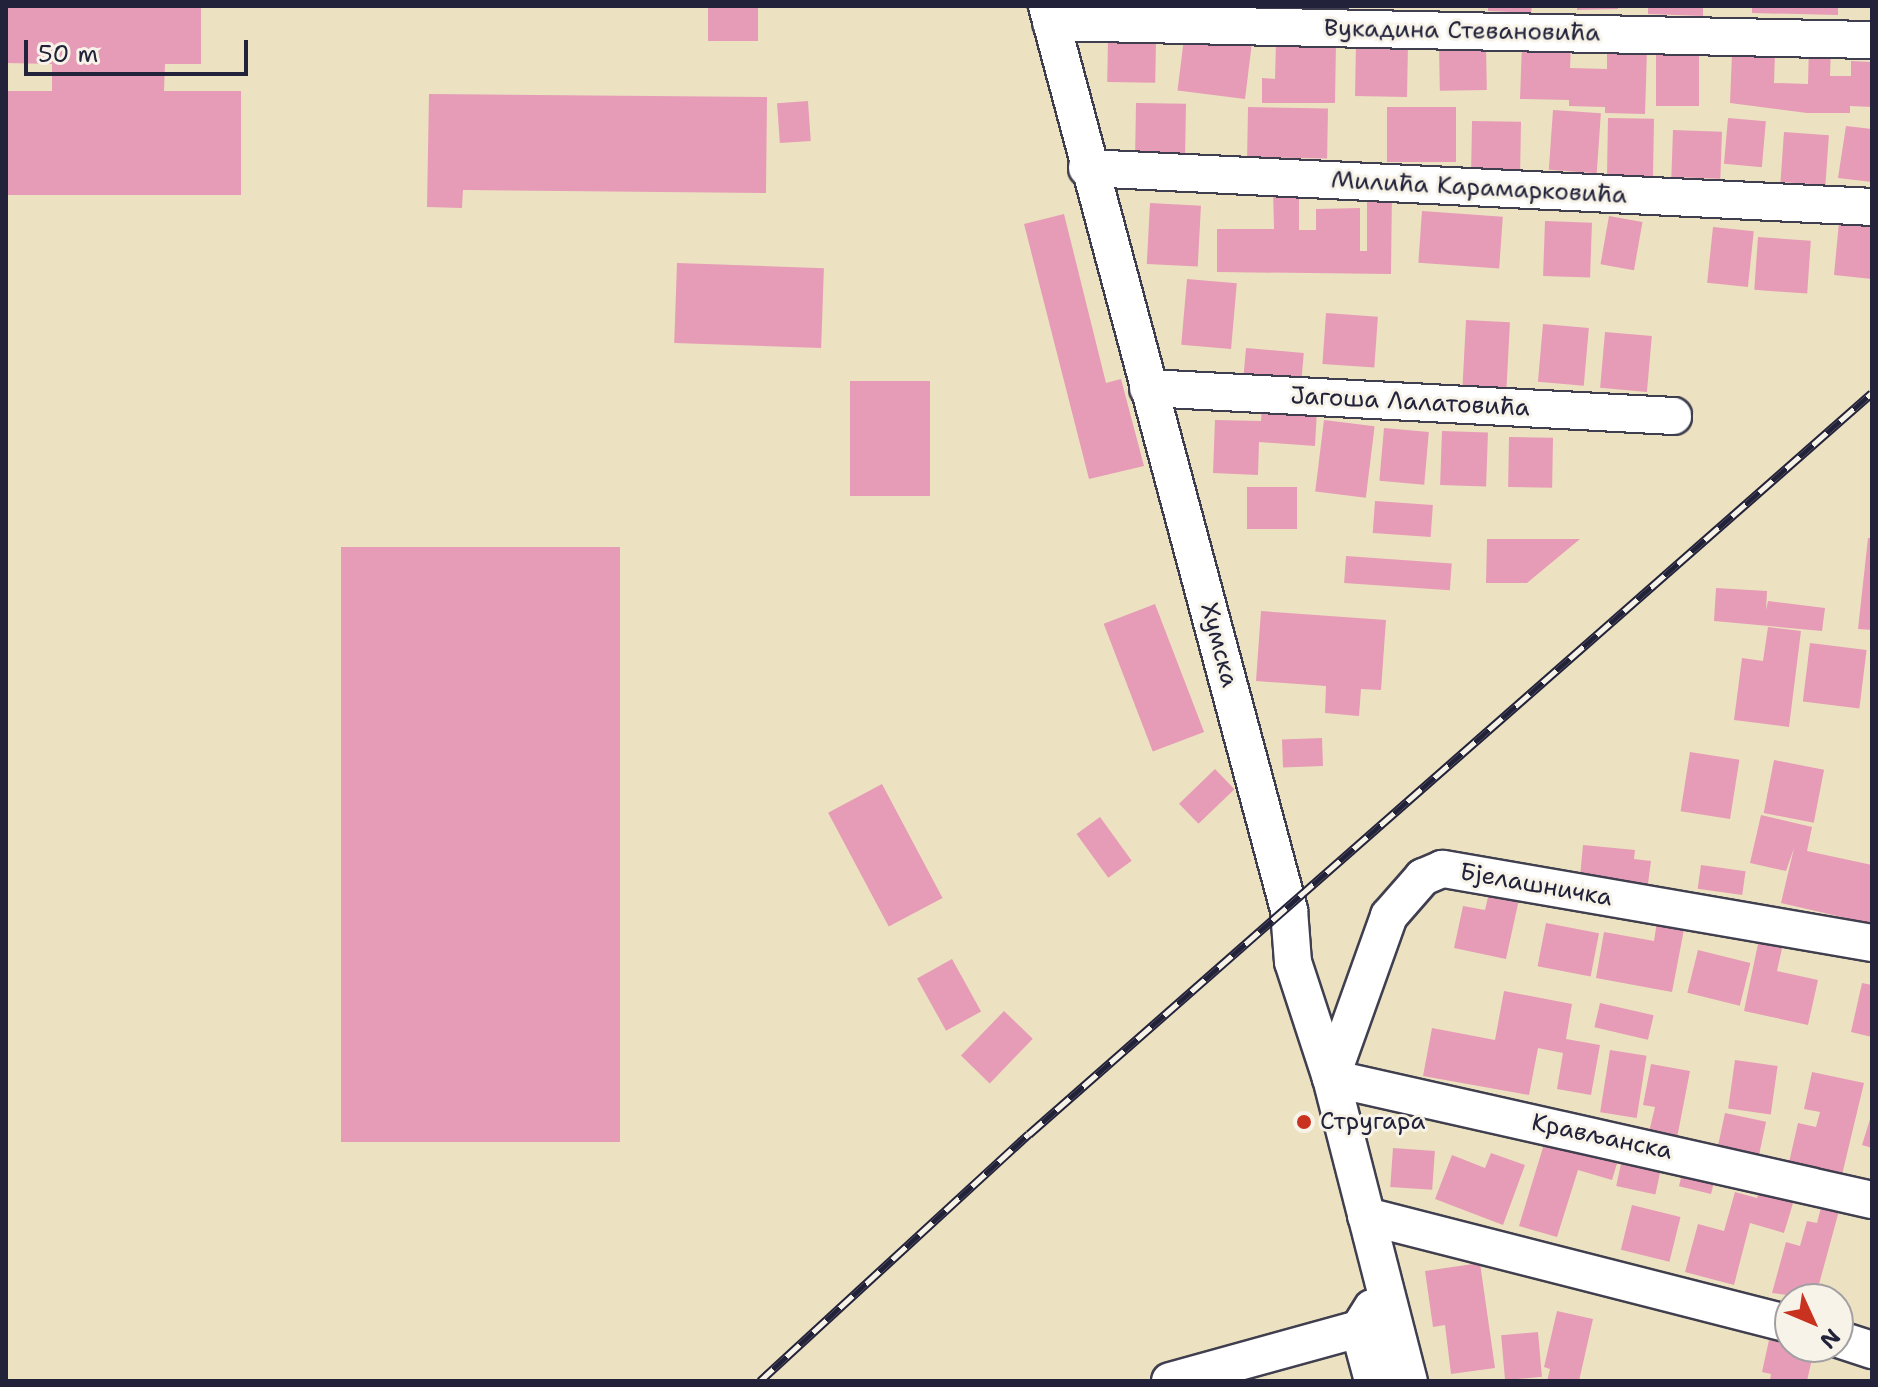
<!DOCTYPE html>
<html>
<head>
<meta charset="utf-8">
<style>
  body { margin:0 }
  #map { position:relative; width:1878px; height:1387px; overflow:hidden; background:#ece2c1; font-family:"Shantell Sans",sans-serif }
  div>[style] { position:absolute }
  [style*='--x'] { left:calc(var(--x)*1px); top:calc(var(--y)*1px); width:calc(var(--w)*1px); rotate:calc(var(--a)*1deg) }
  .building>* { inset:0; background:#e69cb6; transform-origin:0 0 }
  .roads { filter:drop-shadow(2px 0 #403f4f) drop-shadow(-2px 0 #403f4f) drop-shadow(0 2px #403f4f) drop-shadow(0 -2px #403f4f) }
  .minor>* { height:36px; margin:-18px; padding:0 18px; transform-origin:18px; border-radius:18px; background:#fff }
  .rail>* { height:9px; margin-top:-4.5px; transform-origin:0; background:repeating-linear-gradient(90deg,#f7f3e8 0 18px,#22223b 0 36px); box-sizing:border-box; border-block:2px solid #22223b }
  .dots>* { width:22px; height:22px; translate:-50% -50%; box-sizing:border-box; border:4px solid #f7f3e8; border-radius:50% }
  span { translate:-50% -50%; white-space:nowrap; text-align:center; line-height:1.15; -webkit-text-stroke:6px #f7f3e8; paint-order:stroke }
  .street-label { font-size:24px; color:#22223b }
  .poi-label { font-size:24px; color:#22223b }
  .left { translate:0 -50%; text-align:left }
  .frame { position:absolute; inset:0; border:8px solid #22223b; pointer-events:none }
  .north { position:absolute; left:1774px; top:1283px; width:80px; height:80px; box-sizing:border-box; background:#f7f3e8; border:2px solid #a29fa3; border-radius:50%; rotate:134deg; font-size:22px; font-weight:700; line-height:32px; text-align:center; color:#22223b }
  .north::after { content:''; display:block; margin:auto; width:28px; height:36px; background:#c8321e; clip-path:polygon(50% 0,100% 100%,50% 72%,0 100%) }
  .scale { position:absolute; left:24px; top:40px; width:224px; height:36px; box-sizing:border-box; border:4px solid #22223b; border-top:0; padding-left:10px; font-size:24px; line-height:28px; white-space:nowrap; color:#22223b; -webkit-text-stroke:6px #f7f3e8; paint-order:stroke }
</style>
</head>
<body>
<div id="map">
  <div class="building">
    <i style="clip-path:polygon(6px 6px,201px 6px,201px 64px,165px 64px,164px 91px,241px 91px,241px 195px,6px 195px,6px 91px,52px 91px,52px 64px,6px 63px)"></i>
    <i style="left:708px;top:6px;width:50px;height:35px"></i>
    <i style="clip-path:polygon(1488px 6px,1532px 6px,1531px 13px,1488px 11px)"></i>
    <i style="clip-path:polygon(1577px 6px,1618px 6px,1618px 9px,1577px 10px)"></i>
    <i style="clip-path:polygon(1648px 6px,1703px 6px,1703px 16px,1648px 14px)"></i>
    <i style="clip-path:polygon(1752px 6px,1838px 6px,1838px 15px,1752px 13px)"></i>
    <i style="left:1108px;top:38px;width:48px;height:44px;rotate:1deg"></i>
    <i style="left:1184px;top:38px;width:68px;height:53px;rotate:7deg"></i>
    <i style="clip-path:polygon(1276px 42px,1336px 42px,1335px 103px,1262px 103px,1262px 78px,1275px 79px)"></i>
    <i style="left:1356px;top:42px;width:52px;height:54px;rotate:1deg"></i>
    <i style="left:1486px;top:43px;width:47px;height:47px;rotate:89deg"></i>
    <i style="clip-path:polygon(1522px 44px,1571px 46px,1570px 68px,1607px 69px,1607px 49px,1647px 50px,1645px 114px,1605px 113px,1605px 107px,1569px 106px,1569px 100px,1520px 99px)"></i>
    <i style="clip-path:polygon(1809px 44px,1831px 45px,1830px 76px,1851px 76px,1851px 61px,1872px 62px,1872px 107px,1850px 106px,1850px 113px,1807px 113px,1730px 103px,1732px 53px,1775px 54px,1774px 83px,1808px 84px)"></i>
    <i style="left:1656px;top:53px;width:43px;height:53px"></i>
    <i style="clip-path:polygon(429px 94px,767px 97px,766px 193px,463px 190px,462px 208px,427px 207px)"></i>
    <i style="left:808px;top:101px;width:40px;height:31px;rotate:86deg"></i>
    <i style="left:1136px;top:103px;width:50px;height:51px;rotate:1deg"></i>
    <i style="left:1248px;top:107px;width:80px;height:50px;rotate:1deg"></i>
    <i style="left:1387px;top:107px;width:69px;height:55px"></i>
    <i style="left:1553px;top:110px;width:48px;height:60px;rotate:4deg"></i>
    <i style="left:1608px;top:118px;width:46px;height:64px;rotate:1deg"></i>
    <i style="left:1728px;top:118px;width:38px;height:46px;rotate:5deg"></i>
    <i style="left:1472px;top:121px;width:49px;height:50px;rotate:1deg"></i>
    <i style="clip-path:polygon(1846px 126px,1872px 129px,1872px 182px,1838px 178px)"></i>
    <i style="left:1673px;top:130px;width:49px;height:47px;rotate:2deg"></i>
    <i style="left:1784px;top:132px;width:45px;height:50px;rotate:4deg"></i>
    <i style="clip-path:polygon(1299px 186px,1299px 230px,1316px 230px,1316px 209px,1360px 208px,1360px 251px,1367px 251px,1367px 188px,1392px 189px,1391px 274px,1217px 272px,1217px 229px,1274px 229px,1273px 187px)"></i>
    <i style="left:1150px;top:203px;width:51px;height:61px;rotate:3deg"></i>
    <i style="left:1422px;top:211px;width:81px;height:52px;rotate:4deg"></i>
    <i style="clip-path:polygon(1064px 214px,1106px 383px,1121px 379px,1144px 466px,1089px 479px,1024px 224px)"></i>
    <i style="left:1609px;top:216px;width:34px;height:49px;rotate:10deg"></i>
    <i style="left:1545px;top:221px;width:47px;height:55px;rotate:2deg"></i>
    <i style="clip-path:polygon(1839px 222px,1872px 225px,1872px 279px,1834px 275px)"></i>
    <i style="left:1713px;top:227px;width:41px;height:56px;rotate:6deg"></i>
    <i style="left:1758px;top:237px;width:53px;height:53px;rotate:4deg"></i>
    <i style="left:677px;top:263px;width:147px;height:80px;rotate:2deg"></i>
    <i style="left:1187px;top:279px;width:50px;height:66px;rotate:5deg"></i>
    <i style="left:1326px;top:313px;width:52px;height:51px;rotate:4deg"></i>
    <i style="left:1466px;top:320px;width:44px;height:66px;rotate:3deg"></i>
    <i style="left:1543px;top:324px;width:46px;height:58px;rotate:5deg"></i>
    <i style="left:1605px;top:332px;width:47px;height:56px;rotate:5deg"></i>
    <i style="left:1246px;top:348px;width:58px;height:25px;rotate:5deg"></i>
    <i style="left:850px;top:381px;width:80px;height:115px"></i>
    <i style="clip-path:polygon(1262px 406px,1317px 410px,1315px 446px,1259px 442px,1258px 475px,1213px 473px,1215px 420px,1261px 421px)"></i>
    <i style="left:1324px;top:420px;width:51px;height:72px;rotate:7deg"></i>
    <i style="left:1384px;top:428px;width:45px;height:53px;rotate:5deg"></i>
    <i style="left:1442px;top:431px;width:46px;height:54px;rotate:2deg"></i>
    <i style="left:1509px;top:437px;width:44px;height:50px;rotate:1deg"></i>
    <i style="left:1247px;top:487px;width:50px;height:42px"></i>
    <i style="left:1375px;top:501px;width:58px;height:32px;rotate:4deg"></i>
    <i style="clip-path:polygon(1868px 538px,1872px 538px,1872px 630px,1858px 629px)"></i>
    <i style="clip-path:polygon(1487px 539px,1580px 539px,1527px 583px,1486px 583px)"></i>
    <i style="left:341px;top:547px;width:279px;height:595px"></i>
    <i style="left:1346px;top:556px;width:106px;height:27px;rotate:4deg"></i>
    <i style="clip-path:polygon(1716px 588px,1767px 591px,1766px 610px,1768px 601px,1825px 608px,1822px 631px,1714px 621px)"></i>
    <i style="left:1155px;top:604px;width:137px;height:55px;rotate:69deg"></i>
    <i style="clip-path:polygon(1261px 611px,1386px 620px,1381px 690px,1361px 689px,1359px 716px,1325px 713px,1326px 686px,1256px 681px)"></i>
    <i style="clip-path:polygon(1768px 627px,1801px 631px,1789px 727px,1734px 720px,1742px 658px,1763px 661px)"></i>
    <i style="left:1810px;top:643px;width:57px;height:59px;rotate:7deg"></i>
    <i style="left:1322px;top:738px;width:28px;height:40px;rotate:88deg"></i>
    <i style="left:1690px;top:752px;width:50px;height:60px;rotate:9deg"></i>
    <i style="left:1774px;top:760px;width:51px;height:54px;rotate:11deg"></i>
    <i style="left:1215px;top:769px;width:28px;height:50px;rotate:46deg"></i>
    <i style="left:882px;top:784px;width:129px;height:61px;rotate:62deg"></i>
    <i style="clip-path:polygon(1761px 815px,1812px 827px,1807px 851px,1872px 865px,1872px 924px,1781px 903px,1794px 848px,1786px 871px,1750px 863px)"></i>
    <i style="left:1100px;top:817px;width:54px;height:29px;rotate:54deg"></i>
    <i style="clip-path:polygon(1583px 845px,1635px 850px,1634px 859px,1651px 861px,1648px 884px,1580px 877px)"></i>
    <i style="left:1701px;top:865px;width:45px;height:24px;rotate:8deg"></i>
    <i style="clip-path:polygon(1491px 884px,1521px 890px,1506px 959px,1454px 948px,1463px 906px,1485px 910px)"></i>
    <i style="clip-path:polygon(1658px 915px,1686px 919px,1672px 992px,1596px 978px,1604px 932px,1654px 941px)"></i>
    <i style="left:1546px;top:923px;width:54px;height:44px;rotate:11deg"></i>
    <i style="clip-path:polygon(1759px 939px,1783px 944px,1777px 971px,1818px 980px,1808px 1025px,1744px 1011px)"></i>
    <i style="left:1698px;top:950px;width:54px;height:44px;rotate:14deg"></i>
    <i style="left:952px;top:959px;width:60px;height:40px;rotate:61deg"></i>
    <i style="clip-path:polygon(1862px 983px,1872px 985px,1872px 1037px,1851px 1032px)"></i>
    <i style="clip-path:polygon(1504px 991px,1572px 1004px,1566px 1039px,1600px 1045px,1591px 1095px,1557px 1089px,1563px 1053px,1538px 1048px,1529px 1095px,1423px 1076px,1432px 1028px,1495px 1040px)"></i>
    <i style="left:1600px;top:1003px;width:55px;height:25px;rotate:13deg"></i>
    <i style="left:1004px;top:1011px;width:40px;height:62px;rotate:44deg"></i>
    <i style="left:1610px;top:1050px;width:37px;height:63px;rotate:9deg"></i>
    <i style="left:1735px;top:1060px;width:43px;height:49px;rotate:8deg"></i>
    <i style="clip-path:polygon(1651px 1064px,1690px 1071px,1677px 1138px,1649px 1132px,1655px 1107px,1643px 1105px)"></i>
    <i style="clip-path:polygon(1812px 1072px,1864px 1083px,1841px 1179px,1788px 1167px,1798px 1123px,1816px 1127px,1820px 1112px,1804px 1109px)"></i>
    <i style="left:1725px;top:1113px;width:42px;height:34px;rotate:12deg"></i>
    <i style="clip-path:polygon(1872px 1113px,1872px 1148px,1862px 1145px)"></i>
    <i style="clip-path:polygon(1548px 1131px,1622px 1147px,1612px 1180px,1578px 1170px,1557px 1237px,1519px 1226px)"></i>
    <i style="left:1625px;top:1145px;width:40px;height:42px;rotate:12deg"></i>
    <i style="left:1393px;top:1148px;width:42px;height:39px;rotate:4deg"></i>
    <i style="clip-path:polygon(1491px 1153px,1525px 1165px,1503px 1225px,1435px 1199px,1452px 1155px,1485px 1168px)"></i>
    <i style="left:1686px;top:1158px;width:33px;height:29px;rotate:14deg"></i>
    <i style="clip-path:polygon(1763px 1179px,1797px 1190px,1784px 1233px,1750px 1223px,1734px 1285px,1685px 1272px,1698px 1224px,1724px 1231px,1735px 1192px,1757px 1198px)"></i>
    <i style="clip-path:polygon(1825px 1192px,1843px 1196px,1815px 1299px,1772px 1293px,1786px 1242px,1800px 1246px,1807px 1221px,1817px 1223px)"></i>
    <i style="left:1632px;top:1205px;width:50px;height:46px;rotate:14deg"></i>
    <i style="clip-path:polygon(1480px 1263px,1495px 1368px,1451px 1374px,1445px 1325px,1433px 1327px,1425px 1271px)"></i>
    <i style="clip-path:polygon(1557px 1311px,1593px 1319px,1579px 1381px,1547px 1381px,1550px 1369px,1544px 1367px)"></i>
    <i style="left:1538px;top:1332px;width:45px;height:37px;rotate:85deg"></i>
    <i style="clip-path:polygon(1769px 1340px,1814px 1350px,1807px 1381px,1770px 1381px,1771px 1374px,1762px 1372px)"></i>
  </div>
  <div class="roads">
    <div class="minor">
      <i style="--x:1047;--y:6;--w:936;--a:75.01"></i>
      <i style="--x:1289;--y:910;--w:52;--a:85.6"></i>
      <i style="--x:1293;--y:962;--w:122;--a:71.9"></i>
      <i style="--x:1331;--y:1078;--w:313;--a:75.6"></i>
      <i style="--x:1051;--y:22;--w:821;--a:1.26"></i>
      <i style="--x:1087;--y:168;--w:786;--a:2.84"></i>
      <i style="--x:1148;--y:388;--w:526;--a:3.05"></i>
      <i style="--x:1872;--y:943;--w:436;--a:-170.2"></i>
      <i style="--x:1442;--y:869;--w:21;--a:157"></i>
      <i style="--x:1423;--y:877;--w:52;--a:131.1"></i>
      <i style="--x:1389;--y:916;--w:172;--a:109.7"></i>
      <i style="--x:1331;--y:1078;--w:555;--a:12.71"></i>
      <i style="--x:1366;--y:1216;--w:438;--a:14.3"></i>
      <i style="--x:1372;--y:1308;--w:25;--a:122"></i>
      <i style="--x:1359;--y:1329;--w:54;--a:74.9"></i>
      <i style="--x:1838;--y:1339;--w:36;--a:18"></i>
      <i style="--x:1170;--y:1381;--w:196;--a:-15.4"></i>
    </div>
  </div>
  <div class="rail">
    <i style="--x:760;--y:1381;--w:365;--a:-42.6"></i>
    <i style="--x:1029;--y:1134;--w:1122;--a:-41.32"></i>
  </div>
  <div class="dots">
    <i style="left:1304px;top:1122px;background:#c8321e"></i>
  </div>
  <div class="street-label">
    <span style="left:1462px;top:31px;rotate:1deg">Вукадина Стевановића</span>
    <span style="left:1479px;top:188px;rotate:3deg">Милића Карамарковића</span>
    <span style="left:1410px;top:402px;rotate:3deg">Јагоша Лалатовића</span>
    <span style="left:1219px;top:645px;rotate:75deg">Хумска</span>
    <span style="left:1536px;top:885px;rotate:10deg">Бјелашничка</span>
    <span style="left:1602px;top:1137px;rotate:12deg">Крављанска</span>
  </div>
  <div class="poi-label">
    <span class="left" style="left:1320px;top:1122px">Стругара</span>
  </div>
  <div class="frame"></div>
  <div class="north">N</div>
  <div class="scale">50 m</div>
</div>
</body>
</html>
